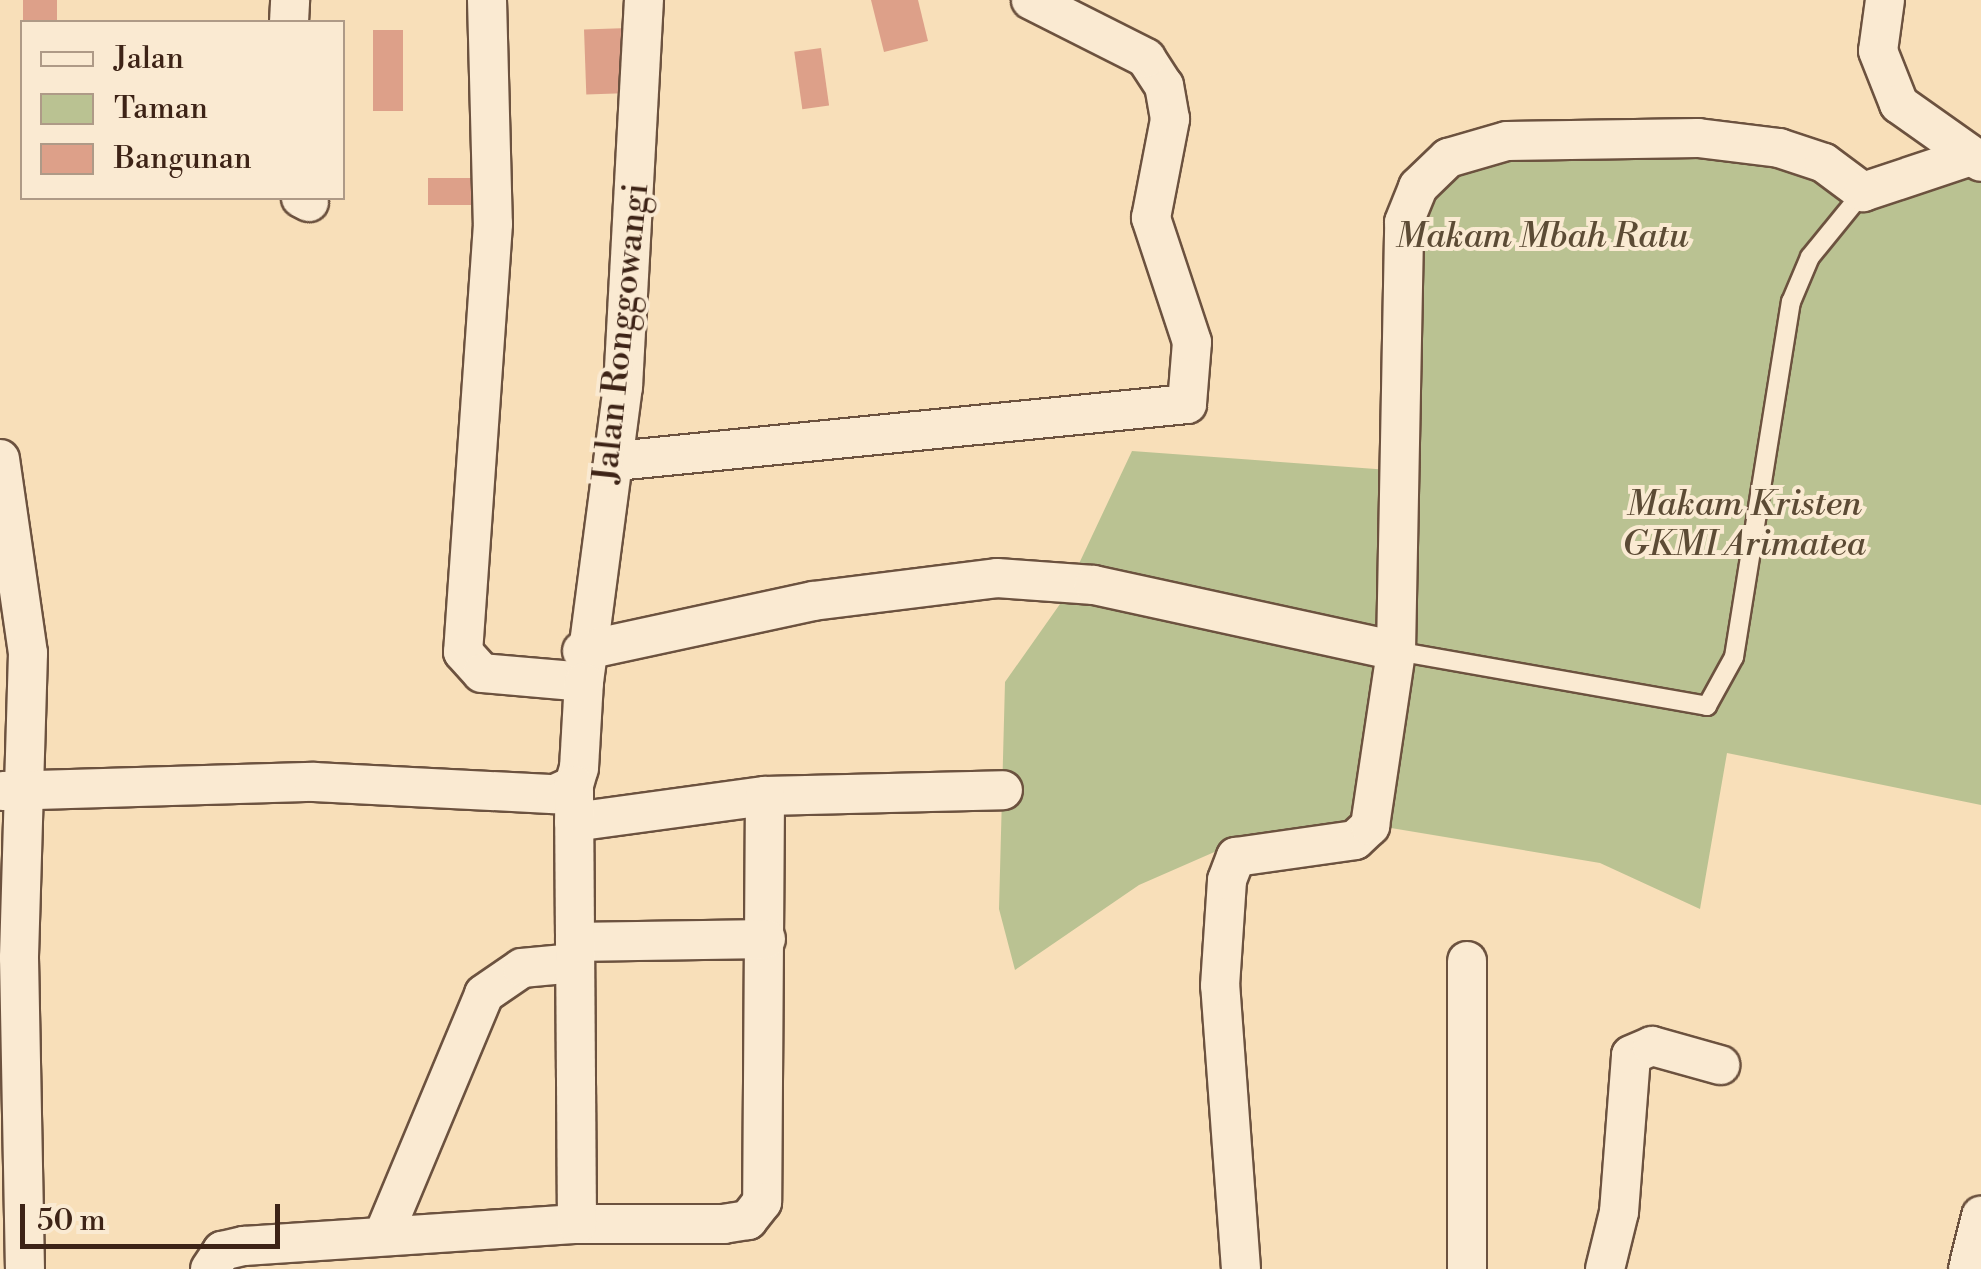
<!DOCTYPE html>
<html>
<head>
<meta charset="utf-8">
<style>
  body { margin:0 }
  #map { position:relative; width:1981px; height:1269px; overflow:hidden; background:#f8dfb9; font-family:"Libre Bodoni",serif }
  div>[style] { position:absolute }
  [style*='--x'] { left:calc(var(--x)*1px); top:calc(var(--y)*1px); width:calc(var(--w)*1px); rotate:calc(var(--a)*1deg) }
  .green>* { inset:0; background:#bac292 }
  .building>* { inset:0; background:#dda089; transform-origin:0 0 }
  .roads { filter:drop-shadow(2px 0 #6c523f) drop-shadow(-2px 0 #6c523f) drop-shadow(0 2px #6c523f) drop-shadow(0 -2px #6c523f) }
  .service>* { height:18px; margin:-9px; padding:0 9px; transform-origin:9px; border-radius:9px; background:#faead2 }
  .minor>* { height:38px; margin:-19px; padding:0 19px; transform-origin:19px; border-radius:19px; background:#faead2 }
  span { translate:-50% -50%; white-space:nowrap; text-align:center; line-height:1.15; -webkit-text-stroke:8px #faead2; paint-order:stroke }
  .park-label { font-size:35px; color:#5c4b35; font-style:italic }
  .street-label { font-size:35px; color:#3d2316 }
  .legend { position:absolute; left:20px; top:20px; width:325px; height:180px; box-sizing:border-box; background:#faead2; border:2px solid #ae9a87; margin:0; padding:12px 18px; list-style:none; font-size:30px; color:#3d2316 }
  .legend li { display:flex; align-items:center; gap:20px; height:50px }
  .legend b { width:50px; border:2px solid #ae9a87 }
  .scale { position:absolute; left:20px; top:1204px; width:260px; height:45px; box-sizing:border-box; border:5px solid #3d2316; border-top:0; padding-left:12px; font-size:30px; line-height:35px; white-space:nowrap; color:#3d2316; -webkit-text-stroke:8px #faead2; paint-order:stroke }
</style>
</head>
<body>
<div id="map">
  <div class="green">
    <i style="clip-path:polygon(1778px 153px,1867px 196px,1981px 172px,1981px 805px,1727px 753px,1700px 909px,1600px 863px,1355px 822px,1235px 843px,1139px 885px,1015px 970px,999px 909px,1005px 682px,1060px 604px,1132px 451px,1403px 471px,1408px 223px,1449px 160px)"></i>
  </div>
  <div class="building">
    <i style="left:23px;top:0;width:34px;height:22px"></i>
    <i style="clip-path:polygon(871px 0,918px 0,928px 41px,884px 52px)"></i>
    <i style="left:628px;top:28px;width:65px;height:44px;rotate:88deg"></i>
    <i style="left:373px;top:30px;width:30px;height:81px"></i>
    <i style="left:821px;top:48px;width:58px;height:27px;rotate:82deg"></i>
    <i style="left:428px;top:178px;width:50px;height:27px"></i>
  </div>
  <div class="roads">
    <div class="service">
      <i style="--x:1396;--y:651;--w:316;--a:10"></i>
      <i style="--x:1707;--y:706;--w:56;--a:-61.1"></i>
      <i style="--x:1734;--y:657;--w:360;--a:-80.9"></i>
      <i style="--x:1791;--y:302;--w:49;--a:-67.1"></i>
      <i style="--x:1810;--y:257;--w:84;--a:-50.8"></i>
    </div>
    <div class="minor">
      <i style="--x:487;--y:0;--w:224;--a:88.5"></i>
      <i style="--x:493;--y:224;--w:429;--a:94"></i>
      <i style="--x:463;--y:652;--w:28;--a:48"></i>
      <i style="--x:482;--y:673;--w:102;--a:5"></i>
      <i style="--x:584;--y:682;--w:298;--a:-82.5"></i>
      <i style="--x:623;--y:387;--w:388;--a:-86.9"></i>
      <i style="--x:1885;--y:0;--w:51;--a:97.8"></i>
      <i style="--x:1878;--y:51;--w:57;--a:68.4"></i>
      <i style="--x:1899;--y:104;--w:100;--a:35.3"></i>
      <i style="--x:289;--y:22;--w:22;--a:-87"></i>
      <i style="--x:301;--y:198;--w:9;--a:27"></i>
      <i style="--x:0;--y:459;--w:196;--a:81.8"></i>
      <i style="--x:28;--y:653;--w:305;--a:91.7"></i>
      <i style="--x:19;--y:958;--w:311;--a:88.9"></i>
      <i style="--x:616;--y:461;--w:574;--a:-5.7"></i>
      <i style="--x:1187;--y:404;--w:62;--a:-85.4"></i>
      <i style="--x:1192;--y:342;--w:131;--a:-108.3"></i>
      <i style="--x:1151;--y:218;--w:101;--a:-79.1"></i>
      <i style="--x:1170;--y:119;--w:34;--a:-100"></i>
      <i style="--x:1164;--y:86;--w:33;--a:-123"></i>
      <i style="--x:1146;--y:58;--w:129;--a:-153.2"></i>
      <i style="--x:582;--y:651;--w:236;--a:-12.2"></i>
      <i style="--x:813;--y:601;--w:185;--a:-7.1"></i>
      <i style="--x:997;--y:578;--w:97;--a:4.1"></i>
      <i style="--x:1094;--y:585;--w:309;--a:12.3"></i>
      <i style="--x:3;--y:791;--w:311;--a:-1.7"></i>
      <i style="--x:314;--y:782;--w:241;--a:2.9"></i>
      <i style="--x:555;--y:794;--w:21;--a:-25"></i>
      <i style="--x:574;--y:785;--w:18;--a:-74"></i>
      <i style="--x:579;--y:768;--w:86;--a:-86.7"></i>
      <i style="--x:765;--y:796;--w:238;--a:-1.4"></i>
      <i style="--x:574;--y:822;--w:193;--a:-7.8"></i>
      <i style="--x:765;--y:796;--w:406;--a:90.4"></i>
      <i style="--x:762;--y:1202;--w:23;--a:128"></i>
      <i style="--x:748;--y:1220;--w:24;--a:171"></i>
      <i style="--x:724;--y:1224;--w:147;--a:180"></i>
      <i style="--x:575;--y:942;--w:191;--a:-0.9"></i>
      <i style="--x:1467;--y:961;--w:308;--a:90"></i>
      <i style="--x:383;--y:1236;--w:262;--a:-67.3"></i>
      <i style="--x:484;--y:994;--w:46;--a:-34.4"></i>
      <i style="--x:522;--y:968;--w:53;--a:-5.4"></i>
      <i style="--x:210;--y:1269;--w:22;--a:-56"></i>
      <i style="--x:222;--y:1251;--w:23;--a:-13"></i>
      <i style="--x:244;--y:1246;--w:334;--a:-3.8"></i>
      <i style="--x:577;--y:1224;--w:439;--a:-90.4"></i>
      <i style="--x:1241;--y:1269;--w:284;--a:-94.2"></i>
      <i style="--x:1220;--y:986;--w:106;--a:-86.2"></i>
      <i style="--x:1227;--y:880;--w:25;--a:-69"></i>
      <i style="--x:1236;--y:857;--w:120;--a:-8.1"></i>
      <i style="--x:1355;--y:840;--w:21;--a:-43"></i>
      <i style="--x:1370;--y:826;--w:177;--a:-81.5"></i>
      <i style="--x:1396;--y:651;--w:429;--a:-88.9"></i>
      <i style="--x:1404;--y:222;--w:38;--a:-68"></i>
      <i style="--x:1418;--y:187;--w:42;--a:-44"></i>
      <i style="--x:1448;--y:158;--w:61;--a:-16.1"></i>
      <i style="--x:1507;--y:141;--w:191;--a:-0.9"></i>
      <i style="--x:1698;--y:138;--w:82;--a:7"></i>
      <i style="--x:1779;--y:148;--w:47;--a:18.4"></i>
      <i style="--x:1824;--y:163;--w:49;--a:36.6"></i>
      <i style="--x:1863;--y:192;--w:114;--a:-18.4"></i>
      <i style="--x:1605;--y:1269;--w:59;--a:-76.2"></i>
      <i style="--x:1619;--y:1212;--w:157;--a:-85.6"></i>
      <i style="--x:1631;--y:1055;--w:23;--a:-23"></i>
      <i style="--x:1652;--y:1046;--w:71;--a:15.6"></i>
      <i style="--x:1968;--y:1269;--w:55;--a:-76.2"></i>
    </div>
  </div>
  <div class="park-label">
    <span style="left:1542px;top:237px">Makam Mbah Ratu</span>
    <span style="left:1744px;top:525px">Makam Kristen<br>GKMI Arimatea</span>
  </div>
  <div class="street-label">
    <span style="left:622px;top:333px;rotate:-84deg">Jalan Ronggowangi</span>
  </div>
  <ul class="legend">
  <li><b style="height:12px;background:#faead2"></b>Jalan</li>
  <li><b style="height:28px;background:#bac292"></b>Taman</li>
  <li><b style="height:28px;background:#dda089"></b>Bangunan</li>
  </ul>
  <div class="scale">50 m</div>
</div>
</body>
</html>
